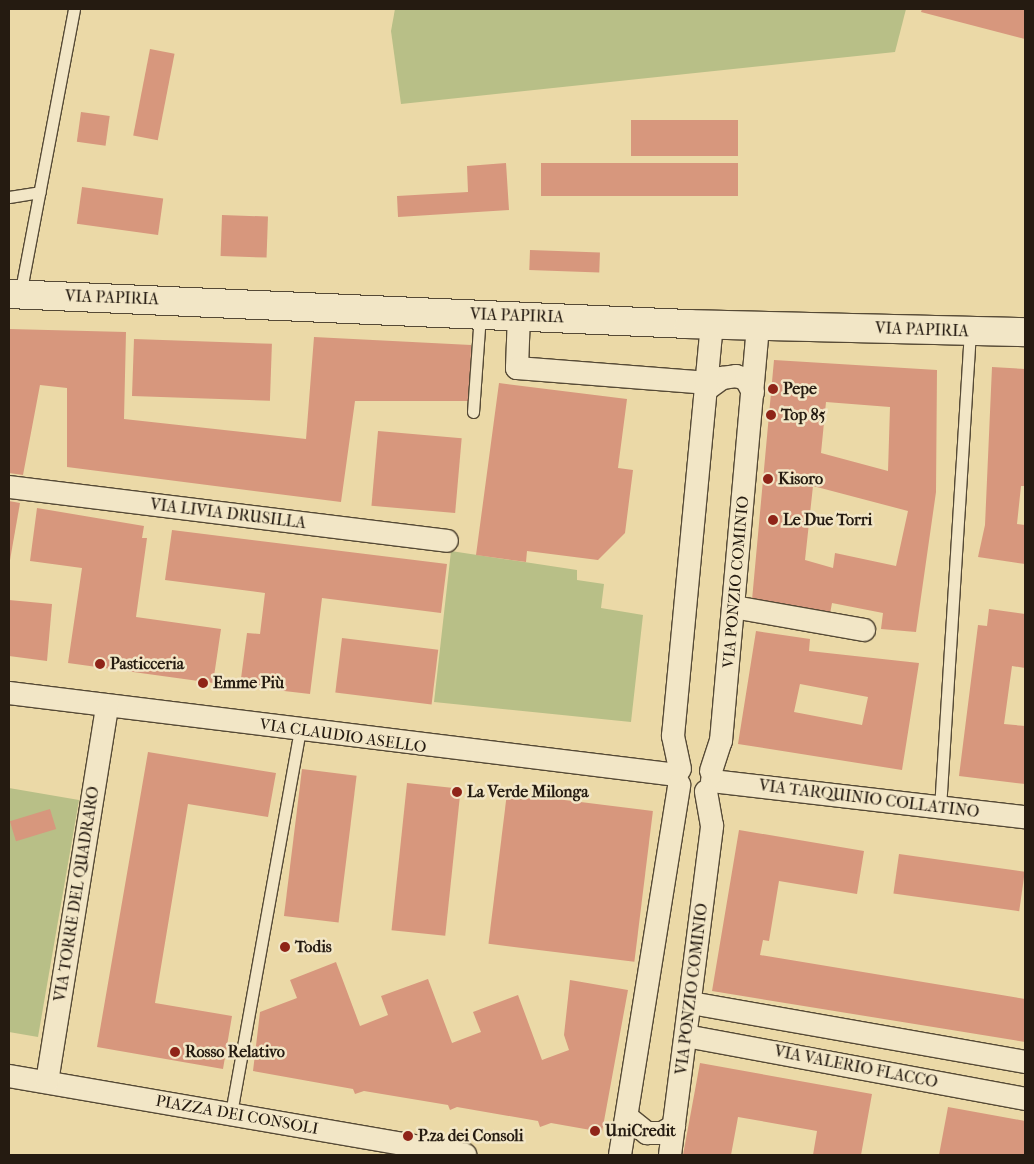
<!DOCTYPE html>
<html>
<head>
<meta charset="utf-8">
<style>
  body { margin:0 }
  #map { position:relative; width:1034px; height:1164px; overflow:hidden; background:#ebd9a7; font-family:"IM FELL French Canon",serif }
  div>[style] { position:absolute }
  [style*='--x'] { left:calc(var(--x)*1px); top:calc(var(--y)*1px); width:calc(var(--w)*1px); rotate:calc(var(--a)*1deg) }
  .green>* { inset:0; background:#b8bf87 }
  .building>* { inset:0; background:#d7977d; transform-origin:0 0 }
  .roads { filter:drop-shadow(1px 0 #564a36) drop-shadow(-1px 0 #564a36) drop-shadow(0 1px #564a36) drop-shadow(0 -1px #564a36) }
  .lane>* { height:11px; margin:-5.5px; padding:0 5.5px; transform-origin:5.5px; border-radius:5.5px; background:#f2e6c6 }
  .street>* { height:22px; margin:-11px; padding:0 11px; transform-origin:11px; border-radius:11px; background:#f2e6c6 }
  .secondary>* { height:28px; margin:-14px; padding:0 14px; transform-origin:14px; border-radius:14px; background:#f2e6c6 }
  .dots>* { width:14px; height:14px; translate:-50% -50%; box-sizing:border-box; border:2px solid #f2e6c6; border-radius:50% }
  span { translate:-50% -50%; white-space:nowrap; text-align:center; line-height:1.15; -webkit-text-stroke:5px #f2e6c6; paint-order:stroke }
  .street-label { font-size:16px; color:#251b11 }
  .poi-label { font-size:16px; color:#251b11; font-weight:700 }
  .left { translate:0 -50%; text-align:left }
  .frame { position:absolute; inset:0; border:10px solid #251b11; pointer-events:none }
</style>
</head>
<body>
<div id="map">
  <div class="green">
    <i style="clip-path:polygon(395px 9px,906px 9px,895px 52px,401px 104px,391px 31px)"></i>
    <i style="clip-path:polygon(451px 551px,577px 570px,577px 580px,604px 584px,601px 608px,643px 615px,631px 722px,434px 702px)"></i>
    <i style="clip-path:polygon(9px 788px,79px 800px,38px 1037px,9px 1032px)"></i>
  </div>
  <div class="building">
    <i style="clip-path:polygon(922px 9px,1025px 9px,1025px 39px,921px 12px)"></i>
    <i style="left:150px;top:49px;width:25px;height:88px;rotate:11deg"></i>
    <i style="left:81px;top:112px;width:29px;height:30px;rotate:8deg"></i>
    <i style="left:631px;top:120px;width:107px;height:36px"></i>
    <i style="clip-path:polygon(506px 163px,509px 210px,398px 217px,397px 196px,468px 192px,467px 166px)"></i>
    <i style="left:738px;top:163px;width:33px;height:197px;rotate:90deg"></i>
    <i style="left:82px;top:187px;width:82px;height:37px;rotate:8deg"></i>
    <i style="left:222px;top:215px;width:46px;height:41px;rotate:2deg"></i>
    <i style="left:530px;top:250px;width:70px;height:20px;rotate:2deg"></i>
    <i style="clip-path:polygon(9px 329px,126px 332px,124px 419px,306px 439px,314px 337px,471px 345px,470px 401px,355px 401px,341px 502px,67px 467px,67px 388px,40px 385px,23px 475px,9px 473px)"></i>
    <i style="left:134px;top:339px;width:138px;height:57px;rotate:2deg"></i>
    <i style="clip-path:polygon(evenodd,774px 360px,937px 370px,936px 492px,916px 632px,881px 629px,883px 613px,832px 603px,830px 614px,752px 600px,774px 360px,826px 402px,890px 407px,888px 471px,821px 453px,826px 402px,774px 360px,813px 486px,908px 511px,896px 566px,835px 553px,833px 568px,805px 560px,813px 486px)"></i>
    <i style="clip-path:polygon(992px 367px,1025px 369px,1025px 486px,1021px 486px,1017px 524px,1025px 525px,1025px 564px,978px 557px,985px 525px)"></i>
    <i style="clip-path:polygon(499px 383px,627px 399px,618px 468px,633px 470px,625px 533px,598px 560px,527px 551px,526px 562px,476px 555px)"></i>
    <i style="left:378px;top:431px;width:84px;height:75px;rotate:5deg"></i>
    <i style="clip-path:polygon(9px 501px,20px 503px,10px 560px,9px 560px)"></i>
    <i style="clip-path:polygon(37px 508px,144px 526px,142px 538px,147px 538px,136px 617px,221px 629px,213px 683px,68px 663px,82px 568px,30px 561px)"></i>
    <i style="clip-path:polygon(172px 530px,447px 564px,441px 613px,322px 598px,310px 694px,240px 686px,247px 633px,260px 634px,265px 593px,165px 580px)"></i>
    <i style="clip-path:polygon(9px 600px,52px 604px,47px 661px,9px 656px)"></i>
    <i style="clip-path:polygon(989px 609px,1025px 614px,1025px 668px,1012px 666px,1004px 724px,1025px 726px,1025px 784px,959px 776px,978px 625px,987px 626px)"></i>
    <i style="clip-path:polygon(evenodd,756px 631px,810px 639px,809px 651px,919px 663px,902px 770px,738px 744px,756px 631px,800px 684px,868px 697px,862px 725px,794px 712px,800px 684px)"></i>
    <i style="left:342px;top:638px;width:97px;height:55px;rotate:7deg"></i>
    <i style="clip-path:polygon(148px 752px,276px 773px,268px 817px,188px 804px,155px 1003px,232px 1016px,223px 1069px,97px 1047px)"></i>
    <i style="left:302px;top:769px;width:55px;height:148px;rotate:7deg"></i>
    <i style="left:407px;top:783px;width:54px;height:148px;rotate:6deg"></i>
    <i style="left:507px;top:793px;width:147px;height:152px;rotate:7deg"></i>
    <i style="left:50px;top:809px;width:21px;height:42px;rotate:73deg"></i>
    <i style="clip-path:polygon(739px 830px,864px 851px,857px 894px,779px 881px,769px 941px,763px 940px,760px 955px,1025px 999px,1025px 1042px,712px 991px)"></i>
    <i style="left:899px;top:854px;width:127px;height:40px;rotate:8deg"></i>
    <i style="clip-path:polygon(336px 962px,360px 1026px,388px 1015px,381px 996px,428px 979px,452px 1043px,481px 1032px,473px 1012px,518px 995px,542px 1060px,569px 1050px,564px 1035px,570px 980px,628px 990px,602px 1132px,551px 1123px,540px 1127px,538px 1121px,457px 1107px,450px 1110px,448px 1105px,364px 1091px,355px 1094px,353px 1089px,253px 1071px,260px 1012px,297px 998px,290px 980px)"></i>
    <i style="clip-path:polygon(700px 1063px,872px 1094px,861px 1155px,813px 1155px,817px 1131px,738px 1117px,731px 1155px,683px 1155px)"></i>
    <i style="clip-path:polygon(948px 1107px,1025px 1121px,1025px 1155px,939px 1155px)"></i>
  </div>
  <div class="roads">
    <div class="lane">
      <i style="--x:9;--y:197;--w:31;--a:-9"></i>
      <i style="--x:20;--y:295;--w:291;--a:-79.3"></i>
      <i style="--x:473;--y:412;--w:98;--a:-85.9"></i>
      <i style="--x:940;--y:808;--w:478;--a:-86.4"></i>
      <i style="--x:231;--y:1113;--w:390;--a:-79.8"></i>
    </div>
    <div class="street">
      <i style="--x:519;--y:315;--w:53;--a:92.2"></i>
      <i style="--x:517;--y:368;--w:192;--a:4.5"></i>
      <i style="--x:707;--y:389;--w:19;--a:-36"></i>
      <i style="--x:722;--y:378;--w:14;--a:-8"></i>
      <i style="--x:736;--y:376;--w:10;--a:17"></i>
      <i style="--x:746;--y:379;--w:15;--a:62"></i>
      <i style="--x:9;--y:487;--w:441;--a:7"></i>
      <i style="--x:734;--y:607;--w:132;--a:10"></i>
      <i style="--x:9;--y:693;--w:673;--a:7"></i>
      <i style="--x:680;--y:769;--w:34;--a:-102"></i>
      <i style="--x:673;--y:736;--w:414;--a:-84.6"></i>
      <i style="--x:711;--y:771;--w:32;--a:-72"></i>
      <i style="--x:721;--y:741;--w:417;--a:-84.9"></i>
      <i style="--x:712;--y:781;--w:315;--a:6.6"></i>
      <i style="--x:691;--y:1003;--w:339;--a:10"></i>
      <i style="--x:686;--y:1036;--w:345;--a:10.5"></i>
      <i style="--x:9;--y:1076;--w:463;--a:9.8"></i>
      <i style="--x:47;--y:1082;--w:381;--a:-80.9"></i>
      <i style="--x:627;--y:1117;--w:26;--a:39"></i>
      <i style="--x:647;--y:1133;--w:15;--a:0"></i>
      <i style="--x:662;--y:1133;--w:14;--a:-30"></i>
      <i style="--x:620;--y:1155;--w:375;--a:-80.9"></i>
      <i style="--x:670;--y:1155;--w:332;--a:-82.7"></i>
      <i style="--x:712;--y:826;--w:35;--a:-100"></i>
    </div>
    <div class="secondary">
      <i style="--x:9;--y:294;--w:681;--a:2.53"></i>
      <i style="--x:689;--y:324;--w:336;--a:1.4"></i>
    </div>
  </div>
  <div class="dots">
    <i style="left:773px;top:389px;background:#8f2418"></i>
    <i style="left:771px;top:415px;background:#8f2418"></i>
    <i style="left:768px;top:479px;background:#8f2418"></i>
    <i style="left:773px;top:520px;background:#8f2418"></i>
    <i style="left:100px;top:664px;background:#8f2418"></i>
    <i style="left:203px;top:683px;background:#8f2418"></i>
    <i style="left:457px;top:792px;background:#8f2418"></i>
    <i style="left:285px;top:947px;background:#8f2418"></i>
    <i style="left:175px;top:1052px;background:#8f2418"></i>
    <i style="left:595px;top:1131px;background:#8f2418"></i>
    <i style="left:408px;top:1136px;background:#8f2418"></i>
  </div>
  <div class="street-label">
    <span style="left:112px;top:298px;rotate:2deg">VIA PAPIRIA</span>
    <span style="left:517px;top:316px;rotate:2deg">VIA PAPIRIA</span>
    <span style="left:922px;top:330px;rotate:2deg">VIA PAPIRIA</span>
    <span style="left:228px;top:514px;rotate:7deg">VIA LIVIA DRUSILLA</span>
    <span style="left:736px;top:582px;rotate:-85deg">VIA PONZIO COMINIO</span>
    <span style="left:343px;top:736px;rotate:8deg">VIA CLAUDIO ASELLO</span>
    <span style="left:869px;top:799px;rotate:7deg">VIA TARQUINIO COLLATINO</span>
    <span style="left:77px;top:894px;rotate:-81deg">VIA TORRE DEL QUADRARO</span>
    <span style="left:692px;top:989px;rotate:-83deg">VIA PONZIO COMINIO</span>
    <span style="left:856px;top:1067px;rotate:11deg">VIA VALERIO FLACCO</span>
    <span style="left:237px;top:1115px;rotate:10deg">PIAZZA DEI CONSOLI</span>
  </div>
  <div class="poi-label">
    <span class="left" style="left:783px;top:389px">Pepe</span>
    <span class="left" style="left:781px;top:415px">Top 85</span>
    <span class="left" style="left:778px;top:479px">Kisoro</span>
    <span class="left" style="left:783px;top:520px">Le Due Torri</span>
    <span class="left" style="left:110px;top:664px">Pasticceria</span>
    <span class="left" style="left:213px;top:683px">Emme Più</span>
    <span class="left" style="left:467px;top:792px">La Verde Milonga</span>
    <span class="left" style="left:295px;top:947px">Todis</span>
    <span class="left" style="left:185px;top:1052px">Rosso Relativo</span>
    <span class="left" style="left:605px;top:1131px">UniCredit</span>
    <span class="left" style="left:418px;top:1136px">P.za dei Consoli</span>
  </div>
  <div class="frame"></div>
</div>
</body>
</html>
